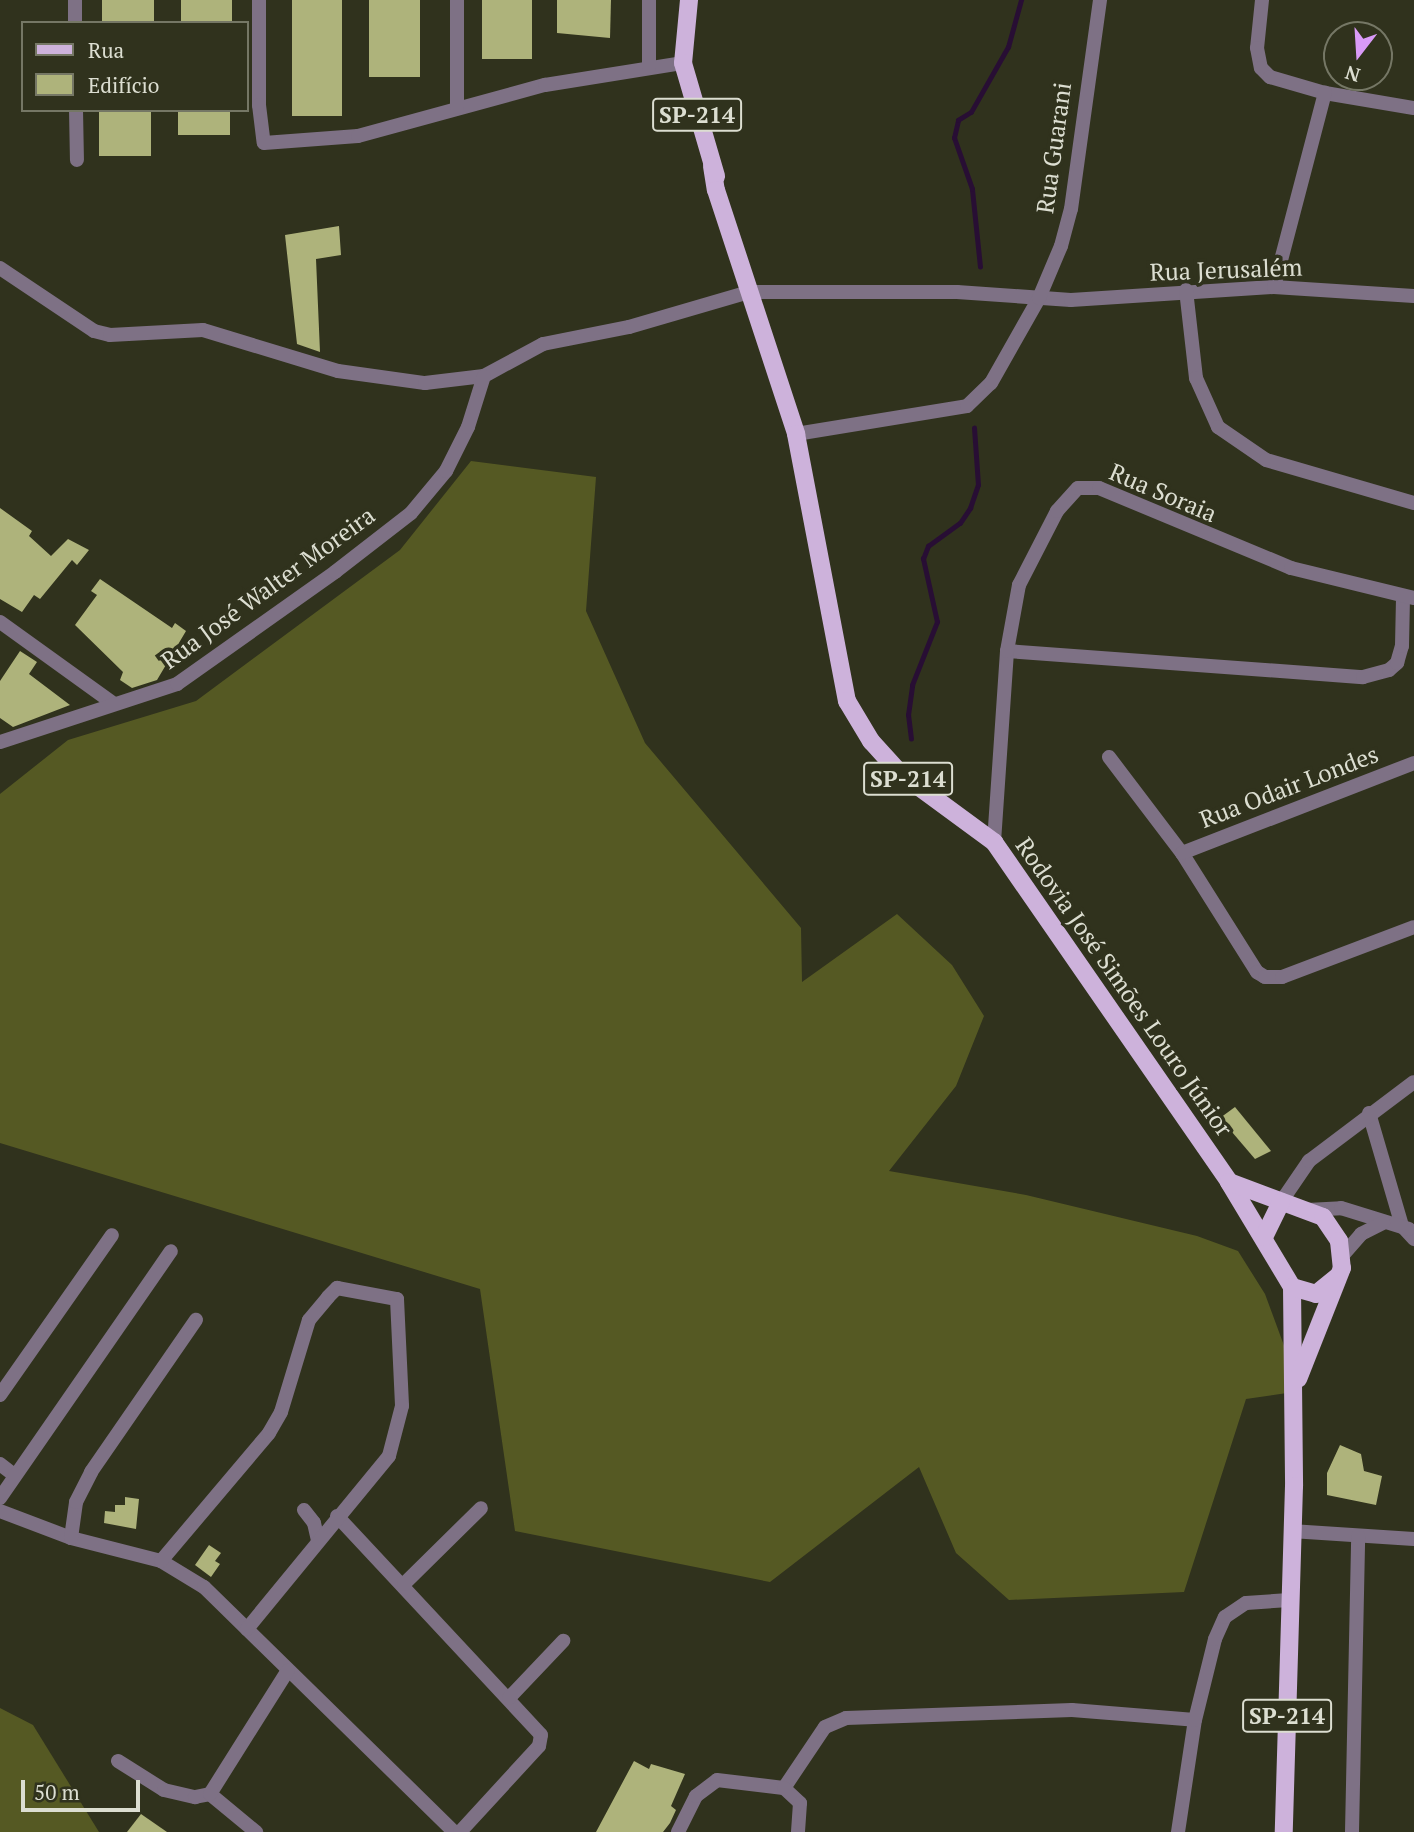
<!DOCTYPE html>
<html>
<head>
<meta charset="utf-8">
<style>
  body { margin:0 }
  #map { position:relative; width:1414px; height:1832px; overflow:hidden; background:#30321d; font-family:"PT Serif",serif }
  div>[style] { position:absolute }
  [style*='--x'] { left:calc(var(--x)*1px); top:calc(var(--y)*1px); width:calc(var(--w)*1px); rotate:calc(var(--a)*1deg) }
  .forest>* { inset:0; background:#555923 }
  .stream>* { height:4.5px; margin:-2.25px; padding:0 2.25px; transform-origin:2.25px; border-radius:2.25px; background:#280e34 }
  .building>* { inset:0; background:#aeb37b; transform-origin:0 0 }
  .minor>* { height:14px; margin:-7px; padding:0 7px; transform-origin:7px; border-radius:7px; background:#7e7185 }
  .primary>* { height:18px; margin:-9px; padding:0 9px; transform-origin:9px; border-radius:9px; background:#cdb2db }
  span { translate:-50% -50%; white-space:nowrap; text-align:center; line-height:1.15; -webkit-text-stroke:7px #30321d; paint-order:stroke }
  .shield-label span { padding:2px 5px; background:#30321d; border:2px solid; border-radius:5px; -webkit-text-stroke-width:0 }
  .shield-label { font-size:23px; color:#dcded1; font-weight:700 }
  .street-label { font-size:24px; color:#dcded1 }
  .legend { position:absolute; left:21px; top:21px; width:228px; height:91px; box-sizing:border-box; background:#30321d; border:2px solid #757765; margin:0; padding:9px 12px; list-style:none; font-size:21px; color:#dcded1 }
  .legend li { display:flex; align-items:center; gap:14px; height:35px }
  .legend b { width:35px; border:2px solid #757765 }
  .north { position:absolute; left:1323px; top:21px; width:70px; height:70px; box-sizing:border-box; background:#30321d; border:2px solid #757765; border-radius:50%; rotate:197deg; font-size:19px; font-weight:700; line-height:28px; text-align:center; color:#dcded1 }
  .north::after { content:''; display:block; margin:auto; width:24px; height:32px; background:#d99af7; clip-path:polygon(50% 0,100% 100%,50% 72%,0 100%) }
  .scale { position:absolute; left:21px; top:1780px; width:119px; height:32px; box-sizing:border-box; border:4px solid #dcded1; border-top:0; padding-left:9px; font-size:21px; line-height:24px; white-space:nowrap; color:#dcded1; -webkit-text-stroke:5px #30321d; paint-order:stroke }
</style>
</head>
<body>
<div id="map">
  <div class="forest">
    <i style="clip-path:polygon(471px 461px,596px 477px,586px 611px,645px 743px,801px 928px,802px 982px,897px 914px,952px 965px,984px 1016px,956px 1086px,889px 1171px,1026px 1195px,1197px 1236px,1238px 1251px,1265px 1294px,1286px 1351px,1287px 1393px,1246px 1399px,1184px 1592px,1009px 1600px,956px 1553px,919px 1467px,770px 1582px,515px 1531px,480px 1289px,0 1143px,0 794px,68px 740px,196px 701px,400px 550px)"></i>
    <i style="clip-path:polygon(0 1708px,33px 1725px,99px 1832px,0 1832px)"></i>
  </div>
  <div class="stream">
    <i style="--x:980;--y:267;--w:78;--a:-95.9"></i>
    <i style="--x:972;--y:189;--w:54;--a:-109.4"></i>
    <i style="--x:954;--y:138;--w:18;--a:-77"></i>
    <i style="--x:958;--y:120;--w:15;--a:-32"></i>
    <i style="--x:971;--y:112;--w:75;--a:-60.4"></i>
    <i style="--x:1008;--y:47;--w:49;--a:-74.5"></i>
    <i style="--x:911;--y:739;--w:24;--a:-97"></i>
    <i style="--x:908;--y:715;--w:30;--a:-82"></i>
    <i style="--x:912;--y:685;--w:68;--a:-68.4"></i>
    <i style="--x:937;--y:622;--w:65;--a:-102.5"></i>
    <i style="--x:923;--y:559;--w:14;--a:-69"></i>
    <i style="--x:928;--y:546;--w:39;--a:-36"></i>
    <i style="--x:960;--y:523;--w:18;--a:-56"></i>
    <i style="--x:970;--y:508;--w:24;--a:-71"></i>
    <i style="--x:978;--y:485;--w:57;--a:-94"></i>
  </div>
  <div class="building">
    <i style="left:102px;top:0;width:52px;height:23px"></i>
    <i style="left:181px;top:0;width:51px;height:23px"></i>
    <i style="left:292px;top:0;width:50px;height:116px"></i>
    <i style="left:369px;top:0;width:51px;height:77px"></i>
    <i style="left:482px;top:0;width:50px;height:59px"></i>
    <i style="clip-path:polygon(557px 0,611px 0,610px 38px,557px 33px)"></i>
    <i style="left:99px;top:110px;width:52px;height:46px"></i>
    <i style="left:178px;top:110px;width:52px;height:25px"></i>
    <i style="clip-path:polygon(339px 226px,341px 255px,316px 259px,320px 352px,297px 344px,285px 235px)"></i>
    <i style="clip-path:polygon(0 508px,32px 531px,29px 536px,51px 556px,68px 539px,89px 550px,77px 565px,72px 560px,40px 599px,34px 595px,22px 612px,0 599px)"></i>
    <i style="clip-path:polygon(100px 579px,172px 628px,175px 623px,186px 631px,157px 680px,132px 688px,120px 680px,123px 672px,75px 625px,97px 595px,91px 591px)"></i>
    <i style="clip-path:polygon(20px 651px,37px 662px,29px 674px,70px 705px,13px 727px,0 718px,0 681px)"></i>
    <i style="clip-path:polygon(1235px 1107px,1271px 1151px,1255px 1159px,1220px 1118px)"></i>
    <i style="clip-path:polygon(1340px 1445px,1361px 1454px,1364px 1471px,1382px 1476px,1376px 1505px,1327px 1495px,1327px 1473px)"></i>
    <i style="clip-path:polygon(125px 1497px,139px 1499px,136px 1529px,104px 1523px,105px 1511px,115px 1512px,115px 1505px,125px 1505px)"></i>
    <i style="clip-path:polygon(209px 1545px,221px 1553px,215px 1561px,220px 1564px,211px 1577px,195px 1565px)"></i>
    <i style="clip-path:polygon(634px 1761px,649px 1769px,651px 1764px,685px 1774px,671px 1806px,676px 1810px,670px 1823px,663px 1832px,596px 1832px)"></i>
    <i style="clip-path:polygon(141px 1814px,167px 1832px,127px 1832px)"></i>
  </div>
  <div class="minor">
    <i style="--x:75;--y:0;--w:23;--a:90"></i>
    <i style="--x:259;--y:0;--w:105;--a:90"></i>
    <i style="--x:259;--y:105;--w:38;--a:83"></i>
    <i style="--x:264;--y:143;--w:94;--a:-4.3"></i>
    <i style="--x:358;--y:136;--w:194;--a:-15.3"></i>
    <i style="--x:545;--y:85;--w:140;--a:-9.1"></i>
    <i style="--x:1262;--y:0;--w:48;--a:95.9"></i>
    <i style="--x:1257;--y:48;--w:20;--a:79"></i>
    <i style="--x:1261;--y:68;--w:13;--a:45"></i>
    <i style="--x:1270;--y:77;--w:57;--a:16.2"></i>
    <i style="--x:1325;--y:93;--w:90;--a:9.6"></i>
    <i style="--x:649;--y:68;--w:68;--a:-90"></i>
    <i style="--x:457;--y:107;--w:107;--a:-90"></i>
    <i style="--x:76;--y:110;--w:50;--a:88.9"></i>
    <i style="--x:0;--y:268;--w:113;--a:33.8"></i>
    <i style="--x:94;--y:331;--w:16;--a:14"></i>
    <i style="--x:110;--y:335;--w:93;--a:-3.1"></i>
    <i style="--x:203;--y:330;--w:141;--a:16.9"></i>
    <i style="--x:338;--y:371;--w:88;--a:7.9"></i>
    <i style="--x:425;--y:383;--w:59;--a:-6.8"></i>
    <i style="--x:484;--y:376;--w:67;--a:-28.5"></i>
    <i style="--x:543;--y:344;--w:88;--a:-11.2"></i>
    <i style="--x:629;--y:327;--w:125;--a:-16.3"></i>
    <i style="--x:749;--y:292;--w:208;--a:0"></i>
    <i style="--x:957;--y:292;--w:114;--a:4"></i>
    <i style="--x:1071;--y:300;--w:203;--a:-3.7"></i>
    <i style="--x:1274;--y:287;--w:140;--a:3.7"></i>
    <i style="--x:1274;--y:287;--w:201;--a:-75.3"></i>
    <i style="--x:1186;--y:290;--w:89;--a:83.5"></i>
    <i style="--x:1196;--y:378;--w:54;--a:65.8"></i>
    <i style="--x:1218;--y:427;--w:58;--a:34.5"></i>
    <i style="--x:1266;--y:460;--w:154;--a:16.2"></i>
    <i style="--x:796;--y:434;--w:173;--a:-9.3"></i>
    <i style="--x:967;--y:406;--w:33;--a:-44"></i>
    <i style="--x:991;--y:383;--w:98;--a:-60.5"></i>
    <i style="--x:1039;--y:298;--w:56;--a:-67.1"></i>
    <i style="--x:1061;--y:246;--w:38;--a:-75"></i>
    <i style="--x:1071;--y:209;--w:211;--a:-82.1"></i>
    <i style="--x:0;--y:622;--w:140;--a:35.7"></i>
    <i style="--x:1007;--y:651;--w:357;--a:4.2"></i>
    <i style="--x:1363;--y:677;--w:27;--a:-15"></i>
    <i style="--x:1389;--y:670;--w:11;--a:-41"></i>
    <i style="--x:1397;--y:663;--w:18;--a:-74"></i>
    <i style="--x:1402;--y:646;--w:48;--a:-88.8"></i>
    <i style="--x:0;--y:742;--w:186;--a:-18.1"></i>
    <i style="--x:177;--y:684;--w:194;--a:-35.3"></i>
    <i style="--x:335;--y:572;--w:96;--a:-37.8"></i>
    <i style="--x:411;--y:513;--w:55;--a:-50.2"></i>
    <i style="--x:446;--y:471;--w:49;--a:-63.4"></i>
    <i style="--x:468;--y:427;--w:53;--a:-72.6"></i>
    <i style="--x:1109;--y:757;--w:121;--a:52.8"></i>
    <i style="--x:1182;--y:853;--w:141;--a:57.8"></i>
    <i style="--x:1257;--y:972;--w:9;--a:32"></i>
    <i style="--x:1265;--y:977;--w:17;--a:0"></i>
    <i style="--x:1282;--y:977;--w:141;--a:-20.7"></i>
    <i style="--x:994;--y:842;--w:191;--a:-86.1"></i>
    <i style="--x:1007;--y:651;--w:67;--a:-79.7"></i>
    <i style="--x:1019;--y:585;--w:83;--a:-62.8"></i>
    <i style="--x:1057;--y:511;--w:31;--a:-48"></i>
    <i style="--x:1078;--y:488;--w:21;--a:0"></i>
    <i style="--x:1099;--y:488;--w:208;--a:22.6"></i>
    <i style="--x:1291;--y:568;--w:127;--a:13.7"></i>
    <i style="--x:1182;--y:853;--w:249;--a:-21.2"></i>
    <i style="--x:1369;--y:1113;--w:118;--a:73.7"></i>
    <i style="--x:1402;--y:1226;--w:18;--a:47"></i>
    <i style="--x:1281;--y:1202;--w:50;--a:-55.7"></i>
    <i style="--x:1309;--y:1161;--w:131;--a:-37"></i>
    <i style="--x:1307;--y:1210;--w:34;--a:-3"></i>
    <i style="--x:1341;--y:1208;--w:71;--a:17.2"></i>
    <i style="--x:1343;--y:1255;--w:28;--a:-49"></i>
    <i style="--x:1361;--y:1234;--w:25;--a:-27"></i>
    <i style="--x:0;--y:1395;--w:195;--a:-55"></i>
    <i style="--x:0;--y:1464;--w:18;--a:38"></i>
    <i style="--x:0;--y:1498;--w:300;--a:-55.3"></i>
    <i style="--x:304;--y:1510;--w:16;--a:52"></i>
    <i style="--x:314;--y:1523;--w:17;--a:77"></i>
    <i style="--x:0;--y:1511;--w:76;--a:20.8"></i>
    <i style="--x:71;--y:1538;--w:93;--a:14.3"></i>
    <i style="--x:161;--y:1561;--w:50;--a:31.2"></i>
    <i style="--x:204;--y:1587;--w:350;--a:44.4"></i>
    <i style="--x:337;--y:1516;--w:299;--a:47"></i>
    <i style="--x:541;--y:1735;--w:11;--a:100"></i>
    <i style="--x:539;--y:1746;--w:117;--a:132.6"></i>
    <i style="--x:1291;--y:1531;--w:123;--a:3.7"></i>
    <i style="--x:71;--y:1538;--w:36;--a:-82"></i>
    <i style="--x:76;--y:1502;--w:34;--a:-63"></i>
    <i style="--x:91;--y:1472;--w:185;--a:-55.4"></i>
    <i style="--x:161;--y:1561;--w:167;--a:-49.8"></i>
    <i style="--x:269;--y:1433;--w:24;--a:-60"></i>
    <i style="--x:281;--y:1412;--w:96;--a:-73.1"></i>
    <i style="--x:309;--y:1320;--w:30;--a:-50"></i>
    <i style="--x:328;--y:1297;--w:13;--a:-45"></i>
    <i style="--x:337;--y:1288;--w:61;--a:10.4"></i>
    <i style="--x:397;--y:1299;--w:107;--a:87.3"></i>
    <i style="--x:402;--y:1406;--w:52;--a:104.6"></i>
    <i style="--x:389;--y:1456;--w:224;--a:129.4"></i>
    <i style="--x:404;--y:1584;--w:108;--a:-44.6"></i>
    <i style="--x:509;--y:1698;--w:79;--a:-46.5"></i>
    <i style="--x:118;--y:1761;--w:54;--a:32.2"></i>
    <i style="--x:164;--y:1790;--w:32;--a:13"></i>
    <i style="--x:195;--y:1797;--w:15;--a:-11"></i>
    <i style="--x:210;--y:1794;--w:60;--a:39.6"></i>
    <i style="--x:784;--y:1788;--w:73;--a:-56.1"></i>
    <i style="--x:825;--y:1727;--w:23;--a:-23"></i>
    <i style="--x:846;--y:1718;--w:226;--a:-2"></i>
    <i style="--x:1072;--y:1710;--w:123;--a:4.6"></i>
    <i style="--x:210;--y:1794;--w:146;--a:-57.8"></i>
    <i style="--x:678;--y:1832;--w:40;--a:-63.4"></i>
    <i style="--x:696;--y:1796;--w:26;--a:-37"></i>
    <i style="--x:717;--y:1780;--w:67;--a:6.8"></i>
    <i style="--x:784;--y:1788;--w:22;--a:43"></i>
    <i style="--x:800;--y:1803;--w:29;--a:94"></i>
    <i style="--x:1178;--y:1832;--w:113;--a:-81.4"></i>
    <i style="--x:1195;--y:1720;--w:83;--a:-76.1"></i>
    <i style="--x:1215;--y:1639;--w:24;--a:-66"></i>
    <i style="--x:1225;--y:1617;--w:25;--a:-34"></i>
    <i style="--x:1246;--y:1603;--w:43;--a:-4"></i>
    <i style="--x:1352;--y:1832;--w:296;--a:-88.8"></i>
  </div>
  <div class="primary">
    <i style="--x:689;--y:0;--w:63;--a:95.4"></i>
    <i style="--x:683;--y:63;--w:118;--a:73.7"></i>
    <i style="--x:712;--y:166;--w:24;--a:81"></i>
    <i style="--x:716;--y:190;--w:257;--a:71.8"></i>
    <i style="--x:796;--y:434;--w:272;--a:79.2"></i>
    <i style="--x:847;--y:701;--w:47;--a:59"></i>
    <i style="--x:871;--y:741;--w:43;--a:47.8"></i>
    <i style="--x:900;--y:773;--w:117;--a:36.3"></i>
    <i style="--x:994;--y:842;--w:413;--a:55.3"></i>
    <i style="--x:1229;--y:1182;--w:122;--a:59"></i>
    <i style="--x:1292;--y:1287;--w:199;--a:89.4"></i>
    <i style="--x:1294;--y:1486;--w:346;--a:91.7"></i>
    <i style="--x:1229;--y:1182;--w:100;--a:20.4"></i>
    <i style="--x:1323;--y:1217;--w:29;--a:56"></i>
    <i style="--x:1339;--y:1241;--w:27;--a:84"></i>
    <i style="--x:1342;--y:1268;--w:119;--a:111.6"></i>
    <i style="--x:1264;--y:1237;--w:39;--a:-64"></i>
    <i style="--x:1292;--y:1287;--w:25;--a:16"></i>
    <i style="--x:1316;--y:1294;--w:27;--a:-39"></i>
  </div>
  <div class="shield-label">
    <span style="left:697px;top:115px">SP-214</span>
    <span style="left:908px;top:779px">SP-214</span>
    <span style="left:1287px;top:1716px">SP-214</span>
  </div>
  <div class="street-label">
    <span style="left:1054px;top:148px;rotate:-82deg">Rua Guarani</span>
    <span style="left:1226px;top:270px;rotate:-2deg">Rua Jerusalém</span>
    <span style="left:1163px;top:493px;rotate:23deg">Rua Soraia</span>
    <span style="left:268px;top:588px;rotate:-36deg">Rua José Walter Moreira</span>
    <span style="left:1289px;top:787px;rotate:-21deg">Rua Odair Londes</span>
    <span style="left:1124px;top:987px;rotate:55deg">Rodovia José Simões Louro Júnior</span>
  </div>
  <ul class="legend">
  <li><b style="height:9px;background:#cdb2db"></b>Rua</li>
  <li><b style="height:19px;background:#aeb37b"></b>Edifício</li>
  </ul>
  <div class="north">N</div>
  <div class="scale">50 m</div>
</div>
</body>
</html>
